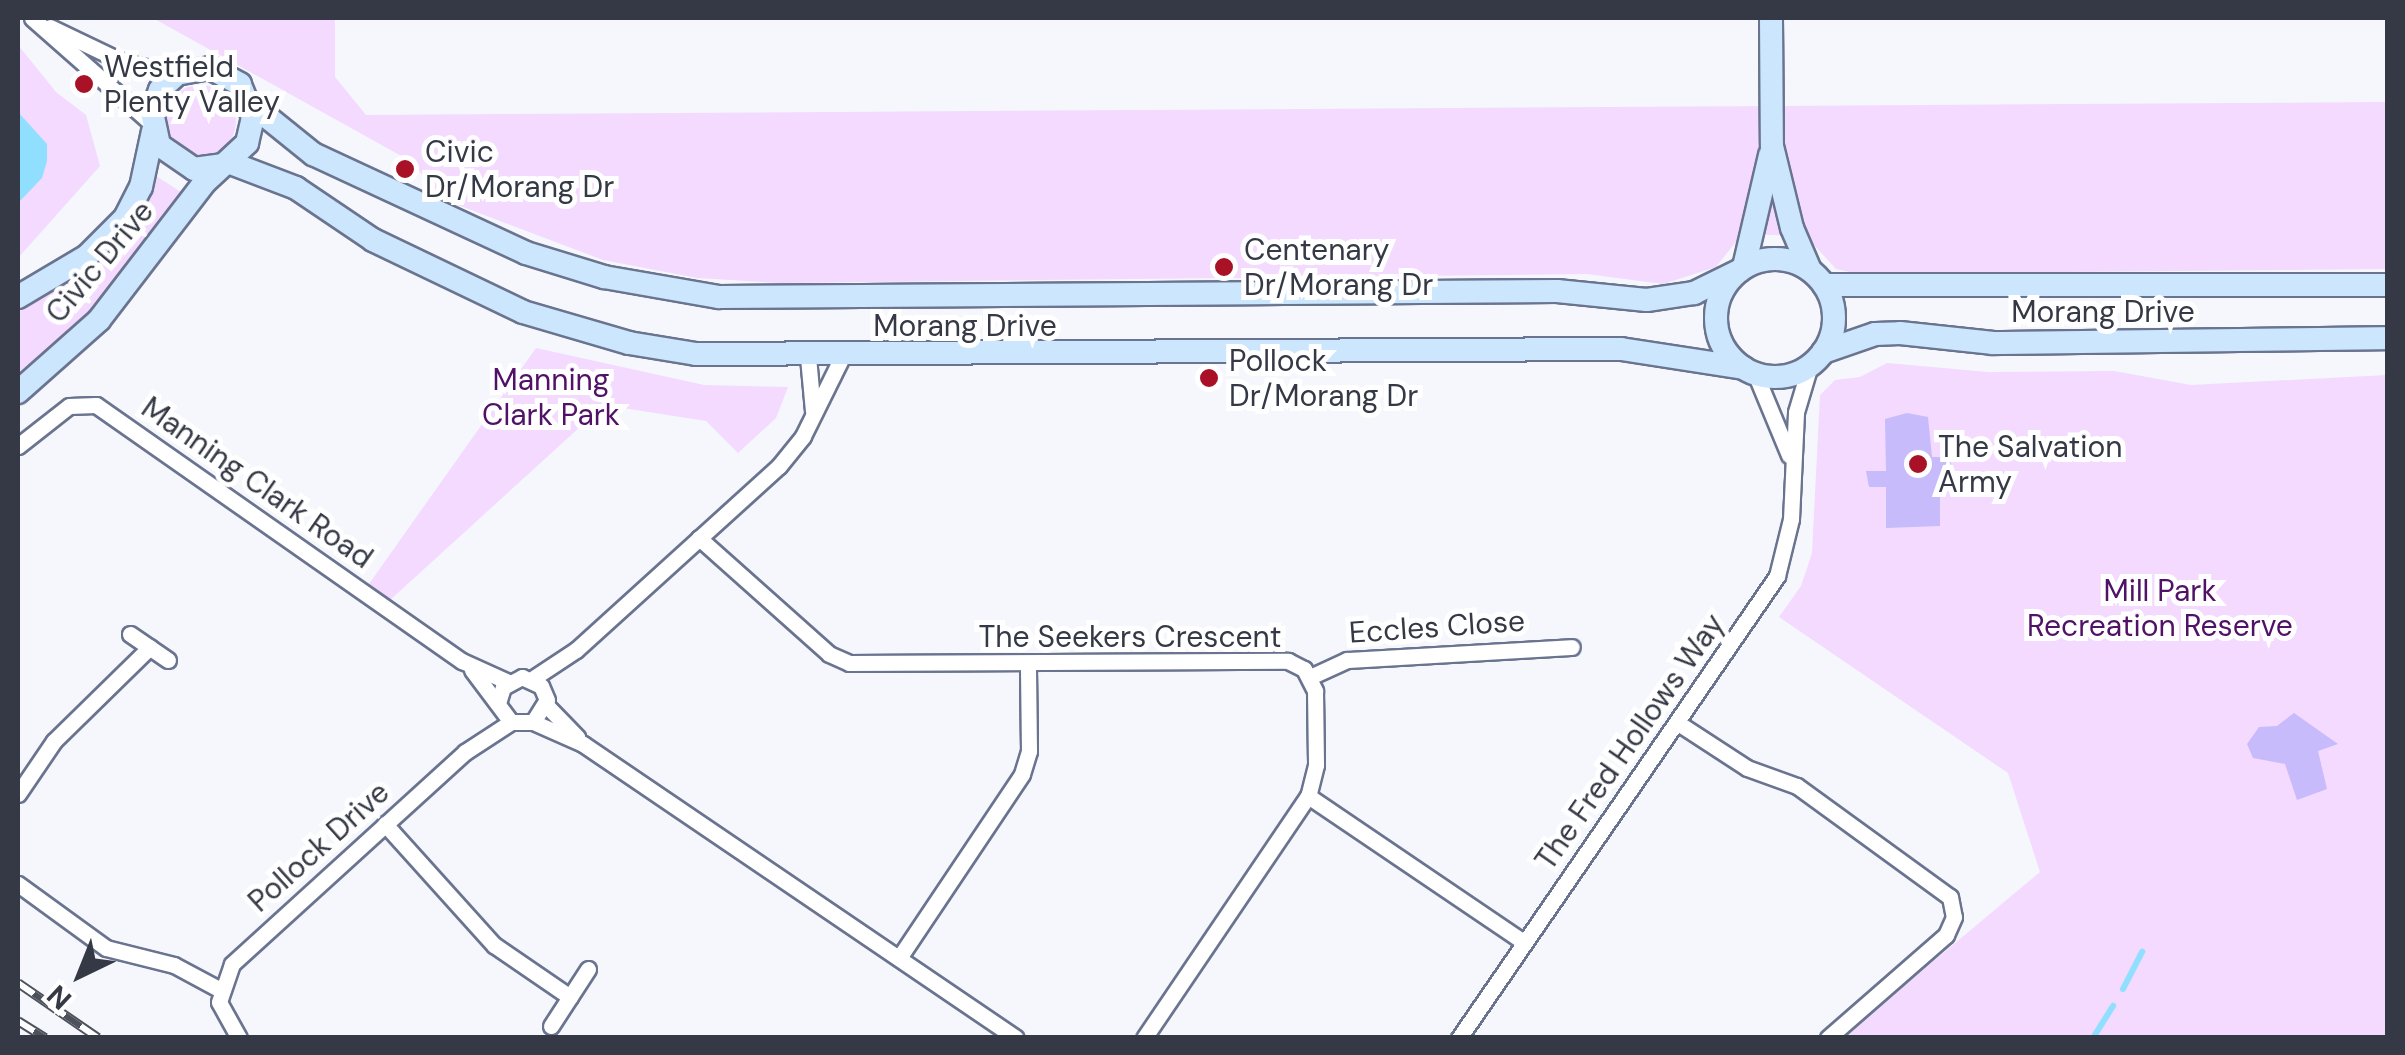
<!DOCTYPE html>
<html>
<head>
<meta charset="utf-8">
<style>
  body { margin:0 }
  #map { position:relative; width:2405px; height:1055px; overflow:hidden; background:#f5f7fd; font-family:"DM Sans",sans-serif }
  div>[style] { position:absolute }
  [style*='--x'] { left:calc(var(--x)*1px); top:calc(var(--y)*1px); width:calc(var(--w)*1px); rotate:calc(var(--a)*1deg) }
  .green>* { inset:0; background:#f3dafe }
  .round { border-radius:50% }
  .water>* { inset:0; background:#90dfff }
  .stream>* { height:6px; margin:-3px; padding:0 3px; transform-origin:3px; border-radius:3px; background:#90dfff }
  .building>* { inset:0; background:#c7bbfb }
  .roads { filter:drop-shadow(2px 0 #6a748f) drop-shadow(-2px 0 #6a748f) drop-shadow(0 2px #6a748f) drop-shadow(0 -2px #6a748f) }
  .street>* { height:15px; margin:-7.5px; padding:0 7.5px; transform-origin:7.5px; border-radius:7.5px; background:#fff }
  .secondary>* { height:22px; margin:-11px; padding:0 11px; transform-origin:11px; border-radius:11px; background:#cce6fe }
  .secondary>.ring { margin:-11px; padding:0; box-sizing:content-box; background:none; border:22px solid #cce6fe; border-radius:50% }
  .rail>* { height:10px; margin-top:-5px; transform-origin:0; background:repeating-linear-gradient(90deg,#fff 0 19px,#4c515c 0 38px); box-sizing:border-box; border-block:2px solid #4c515c }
  .dots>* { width:28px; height:28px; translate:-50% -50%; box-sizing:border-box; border:5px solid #fff; border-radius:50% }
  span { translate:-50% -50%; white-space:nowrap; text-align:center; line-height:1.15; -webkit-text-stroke:10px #fff; paint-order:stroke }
  .poi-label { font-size:30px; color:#343945 }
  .left { translate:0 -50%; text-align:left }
  .street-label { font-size:30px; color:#343945 }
  .park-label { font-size:30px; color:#501166 }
  .frame { position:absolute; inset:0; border:20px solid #343945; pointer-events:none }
  .north { position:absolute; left:30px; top:925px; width:100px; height:100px; -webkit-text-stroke:8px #fff; paint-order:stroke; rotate:223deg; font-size:28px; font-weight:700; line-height:40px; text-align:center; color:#343945 }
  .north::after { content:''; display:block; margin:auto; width:35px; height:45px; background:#343945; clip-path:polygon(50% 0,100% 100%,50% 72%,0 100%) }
</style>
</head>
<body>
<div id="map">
  <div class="green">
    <i style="clip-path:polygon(153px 18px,335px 18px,335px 77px,366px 115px,2387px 102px,2387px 269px,1859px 274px,1836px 269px,1806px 236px,1742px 234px,1716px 267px,1663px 284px,1587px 274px,779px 283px,697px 278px,603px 260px,437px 197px,414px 163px)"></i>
    <i style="clip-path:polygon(18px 45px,56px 92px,86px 115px,100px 166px,18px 258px)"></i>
    <i class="round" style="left:164px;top:85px;width:72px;height:72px"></i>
    <i style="clip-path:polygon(156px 176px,181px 192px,162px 221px,96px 306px,18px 373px,18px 308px,109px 250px)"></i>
    <i style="clip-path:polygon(536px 348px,704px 385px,788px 387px,776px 418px,738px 453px,706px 421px,604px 405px,389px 601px,369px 584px)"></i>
    <i style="clip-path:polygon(1887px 363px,1988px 372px,2114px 371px,2191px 385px,2387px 375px,2387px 1037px,1843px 1037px,2040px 872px,2008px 773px,1779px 617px,1801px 586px,1812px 553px,1820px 395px,1835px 380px,1860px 377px)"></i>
  </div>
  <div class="water">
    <i style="clip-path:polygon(18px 112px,47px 144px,47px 161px,42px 178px,18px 203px)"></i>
  </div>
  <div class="stream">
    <i style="--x:2123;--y:989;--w:42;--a:-62.8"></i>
    <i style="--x:2093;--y:1038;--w:38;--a:-58"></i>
  </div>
  <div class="building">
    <i style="clip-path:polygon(1907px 413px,1928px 417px,1932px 457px,1950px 457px,1952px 476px,1940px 478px,1940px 526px,1886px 528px,1886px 487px,1869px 487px,1866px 471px,1886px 471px,1885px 419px)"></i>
    <i style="clip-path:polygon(2294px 713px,2338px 744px,2318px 751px,2327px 789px,2297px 800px,2285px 764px,2253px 758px,2247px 744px,2259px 727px,2277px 726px)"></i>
  </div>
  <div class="roads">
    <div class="street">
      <i style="--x:32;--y:18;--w:159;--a:41.4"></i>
      <i style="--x:50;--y:27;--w:81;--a:25.6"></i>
      <i style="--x:123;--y:62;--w:55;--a:12.5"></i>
      <i style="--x:808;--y:357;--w:54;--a:84.7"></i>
      <i style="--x:1755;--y:373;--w:89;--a:67.5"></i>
      <i style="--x:18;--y:446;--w:65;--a:-38.1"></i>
      <i style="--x:69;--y:406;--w:27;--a:-2"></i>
      <i style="--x:96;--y:405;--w:447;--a:35"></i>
      <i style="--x:462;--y:661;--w:51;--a:24.5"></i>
      <i style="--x:699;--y:538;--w:174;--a:41.7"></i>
      <i style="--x:829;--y:654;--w:22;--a:24"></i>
      <i style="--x:849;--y:663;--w:439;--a:-0.3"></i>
      <i style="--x:1288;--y:661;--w:18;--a:27"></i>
      <i style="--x:1304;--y:669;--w:25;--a:63"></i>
      <i style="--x:1315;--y:691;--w:74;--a:89.2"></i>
      <i style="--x:1316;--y:765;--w:32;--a:104"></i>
      <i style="--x:1308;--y:796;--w:292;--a:124.1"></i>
      <i style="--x:130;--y:634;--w:46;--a:34.4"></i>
      <i style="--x:472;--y:670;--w:65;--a:53.1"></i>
      <i style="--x:511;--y:722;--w:22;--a:0"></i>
      <i style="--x:533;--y:722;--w:26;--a:-58"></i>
      <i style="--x:547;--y:700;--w:15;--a:-113"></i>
      <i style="--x:541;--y:686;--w:21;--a:-155"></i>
      <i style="--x:522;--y:677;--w:21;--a:152"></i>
      <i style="--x:503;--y:687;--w:14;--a:107"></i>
      <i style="--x:1310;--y:677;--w:41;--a:-24.7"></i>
      <i style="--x:1347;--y:660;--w:225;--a:-3.3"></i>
      <i style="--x:532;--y:679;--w:53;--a:-33.4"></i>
      <i style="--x:576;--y:650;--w:274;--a:-42.2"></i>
      <i style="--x:779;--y:466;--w:38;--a:-51"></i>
      <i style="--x:803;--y:436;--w:88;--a:-63.7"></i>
      <i style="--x:546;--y:705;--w:45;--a:45.9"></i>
      <i style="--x:533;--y:722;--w:55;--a:23.7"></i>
      <i style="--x:583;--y:744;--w:523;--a:34.18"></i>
      <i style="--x:1678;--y:723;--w:82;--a:33.1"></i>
      <i style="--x:1747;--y:768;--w:53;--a:19.8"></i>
      <i style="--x:1797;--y:786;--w:189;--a:36"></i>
      <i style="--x:1950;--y:897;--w:20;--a:79"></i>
      <i style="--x:1954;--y:917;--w:20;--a:114"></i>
      <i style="--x:1946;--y:935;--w:157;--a:138.9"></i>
      <i style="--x:18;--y:794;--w:64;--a:-55.8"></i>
      <i style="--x:54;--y:741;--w:134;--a:-44.4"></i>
      <i style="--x:1308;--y:796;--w:258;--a:34.1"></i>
      <i style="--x:385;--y:824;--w:163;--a:48"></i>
      <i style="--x:494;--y:945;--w:92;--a:34.4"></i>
      <i style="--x:18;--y:884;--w:109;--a:36"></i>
      <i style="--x:106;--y:948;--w:70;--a:14"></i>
      <i style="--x:174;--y:965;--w:51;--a:28.1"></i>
      <i style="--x:899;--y:958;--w:221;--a:-56.2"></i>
      <i style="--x:1022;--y:774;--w:24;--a:-73"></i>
      <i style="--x:1029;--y:751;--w:88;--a:-90.7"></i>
      <i style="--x:551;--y:1026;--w:68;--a:-57"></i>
      <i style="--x:239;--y:1038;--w:41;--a:-119.1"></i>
      <i style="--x:219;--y:1002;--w:40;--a:-71.1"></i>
      <i style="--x:232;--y:964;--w:315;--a:-42.3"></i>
      <i style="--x:465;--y:752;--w:55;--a:-33.1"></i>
      <i style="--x:1459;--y:1038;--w:561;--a:-55.46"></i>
      <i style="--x:1777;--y:576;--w:59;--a:-76.2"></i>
      <i style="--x:1791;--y:519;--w:107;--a:-87.3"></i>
      <i style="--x:1796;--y:412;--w:49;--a:-73.4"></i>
    </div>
    <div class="secondary">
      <i style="--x:1771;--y:18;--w:128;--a:89.6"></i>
      <i style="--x:1772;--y:146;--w:84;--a:76.3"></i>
      <i style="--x:1792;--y:228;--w:46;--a:66.8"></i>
      <i style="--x:251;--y:104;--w:80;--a:38.9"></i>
      <i style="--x:313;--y:154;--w:235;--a:24.9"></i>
      <i style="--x:526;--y:253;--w:82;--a:17.1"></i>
      <i style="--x:604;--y:277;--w:117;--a:9.9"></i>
      <i style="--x:719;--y:297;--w:838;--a:-0.41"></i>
      <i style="--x:1557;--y:291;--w:90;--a:5.7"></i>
      <i style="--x:1647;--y:300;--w:48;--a:-8.5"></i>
      <i style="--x:1694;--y:293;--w:50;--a:-26.1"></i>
      <i style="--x:228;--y:162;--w:73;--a:20.9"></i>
      <i style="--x:296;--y:188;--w:93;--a:34"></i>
      <i style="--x:373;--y:240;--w:166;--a:25.6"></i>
      <i style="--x:523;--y:312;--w:110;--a:16.3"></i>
      <i style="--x:629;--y:343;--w:68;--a:9.3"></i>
      <i style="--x:696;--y:354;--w:925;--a:-0.31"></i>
      <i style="--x:1621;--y:349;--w:124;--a:8.8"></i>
      <i class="ring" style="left:1716px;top:259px;width:96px;height:96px"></i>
      <i style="--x:1744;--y:267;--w:115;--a:-76.9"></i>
      <i style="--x:1824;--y:285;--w:564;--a:0"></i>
      <i style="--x:18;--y:297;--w:80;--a:-30.7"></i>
      <i style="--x:87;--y:256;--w:54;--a:-45"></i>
      <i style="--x:125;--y:218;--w:35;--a:-63"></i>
      <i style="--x:141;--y:187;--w:57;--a:-77.9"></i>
      <i style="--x:1823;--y:352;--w:55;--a:-19.1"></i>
      <i style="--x:1875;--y:334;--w:25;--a:-2"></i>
      <i style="--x:1900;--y:333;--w:94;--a:6.1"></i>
      <i style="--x:1993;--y:343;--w:395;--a:-0.7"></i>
      <i style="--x:18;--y:392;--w:108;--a:-41.6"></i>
      <i style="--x:99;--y:320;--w:173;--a:-52.5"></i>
      <i style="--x:204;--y:183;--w:59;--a:-42.9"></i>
      <i style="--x:247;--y:143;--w:27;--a:-77"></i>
      <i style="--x:253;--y:117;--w:35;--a:-112"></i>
      <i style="--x:240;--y:84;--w:34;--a:-152"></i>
      <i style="--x:210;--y:68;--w:34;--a:170"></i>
      <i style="--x:177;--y:74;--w:23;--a:137"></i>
      <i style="--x:160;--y:90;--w:23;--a:110"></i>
      <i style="--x:152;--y:112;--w:34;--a:78"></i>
      <i style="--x:159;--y:145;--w:42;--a:34.4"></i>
      <i style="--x:194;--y:169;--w:28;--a:-8"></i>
    </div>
  </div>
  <div class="rail">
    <i style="--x:18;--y:983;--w:97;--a:34.5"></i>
    <i style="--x:18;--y:1021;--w:32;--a:32"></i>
  </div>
  <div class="dots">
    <i style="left:84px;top:84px;background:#a91226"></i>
    <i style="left:405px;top:169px;background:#a91226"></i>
    <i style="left:1224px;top:267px;background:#a91226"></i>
    <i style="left:1209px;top:378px;background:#a91226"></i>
    <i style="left:1918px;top:464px;background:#a91226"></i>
  </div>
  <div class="poi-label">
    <span class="left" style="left:104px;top:84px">Westfield<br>Plenty Valley</span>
    <span class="left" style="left:425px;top:169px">Civic<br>Dr/Morang Dr</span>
    <span class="left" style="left:1244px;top:267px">Centenary<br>Dr/Morang Dr</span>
    <span class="left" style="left:1229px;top:378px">Pollock<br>Dr/Morang Dr</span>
    <span class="left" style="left:1938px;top:464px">The Salvation<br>Army</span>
  </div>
  <div class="street-label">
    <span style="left:100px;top:262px;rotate:-50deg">Civic Drive</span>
    <span style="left:2103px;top:312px">Morang Drive</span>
    <span style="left:965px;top:326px">Morang Drive</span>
    <span style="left:257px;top:483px;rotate:35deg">Manning Clark Road</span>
    <span style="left:1437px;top:627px;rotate:-4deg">Eccles Close</span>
    <span style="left:1130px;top:637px">The Seekers Crescent</span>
    <span style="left:1630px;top:742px;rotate:-55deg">The Fred Hollows Way</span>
    <span style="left:319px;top:847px;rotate:-42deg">Pollock Drive</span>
  </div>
  <div class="park-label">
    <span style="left:551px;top:397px">Manning<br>Clark Park</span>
    <span style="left:2160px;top:608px">Mill Park<br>Recreation Reserve</span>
  </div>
  <div class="frame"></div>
  <div class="north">N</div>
</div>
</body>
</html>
